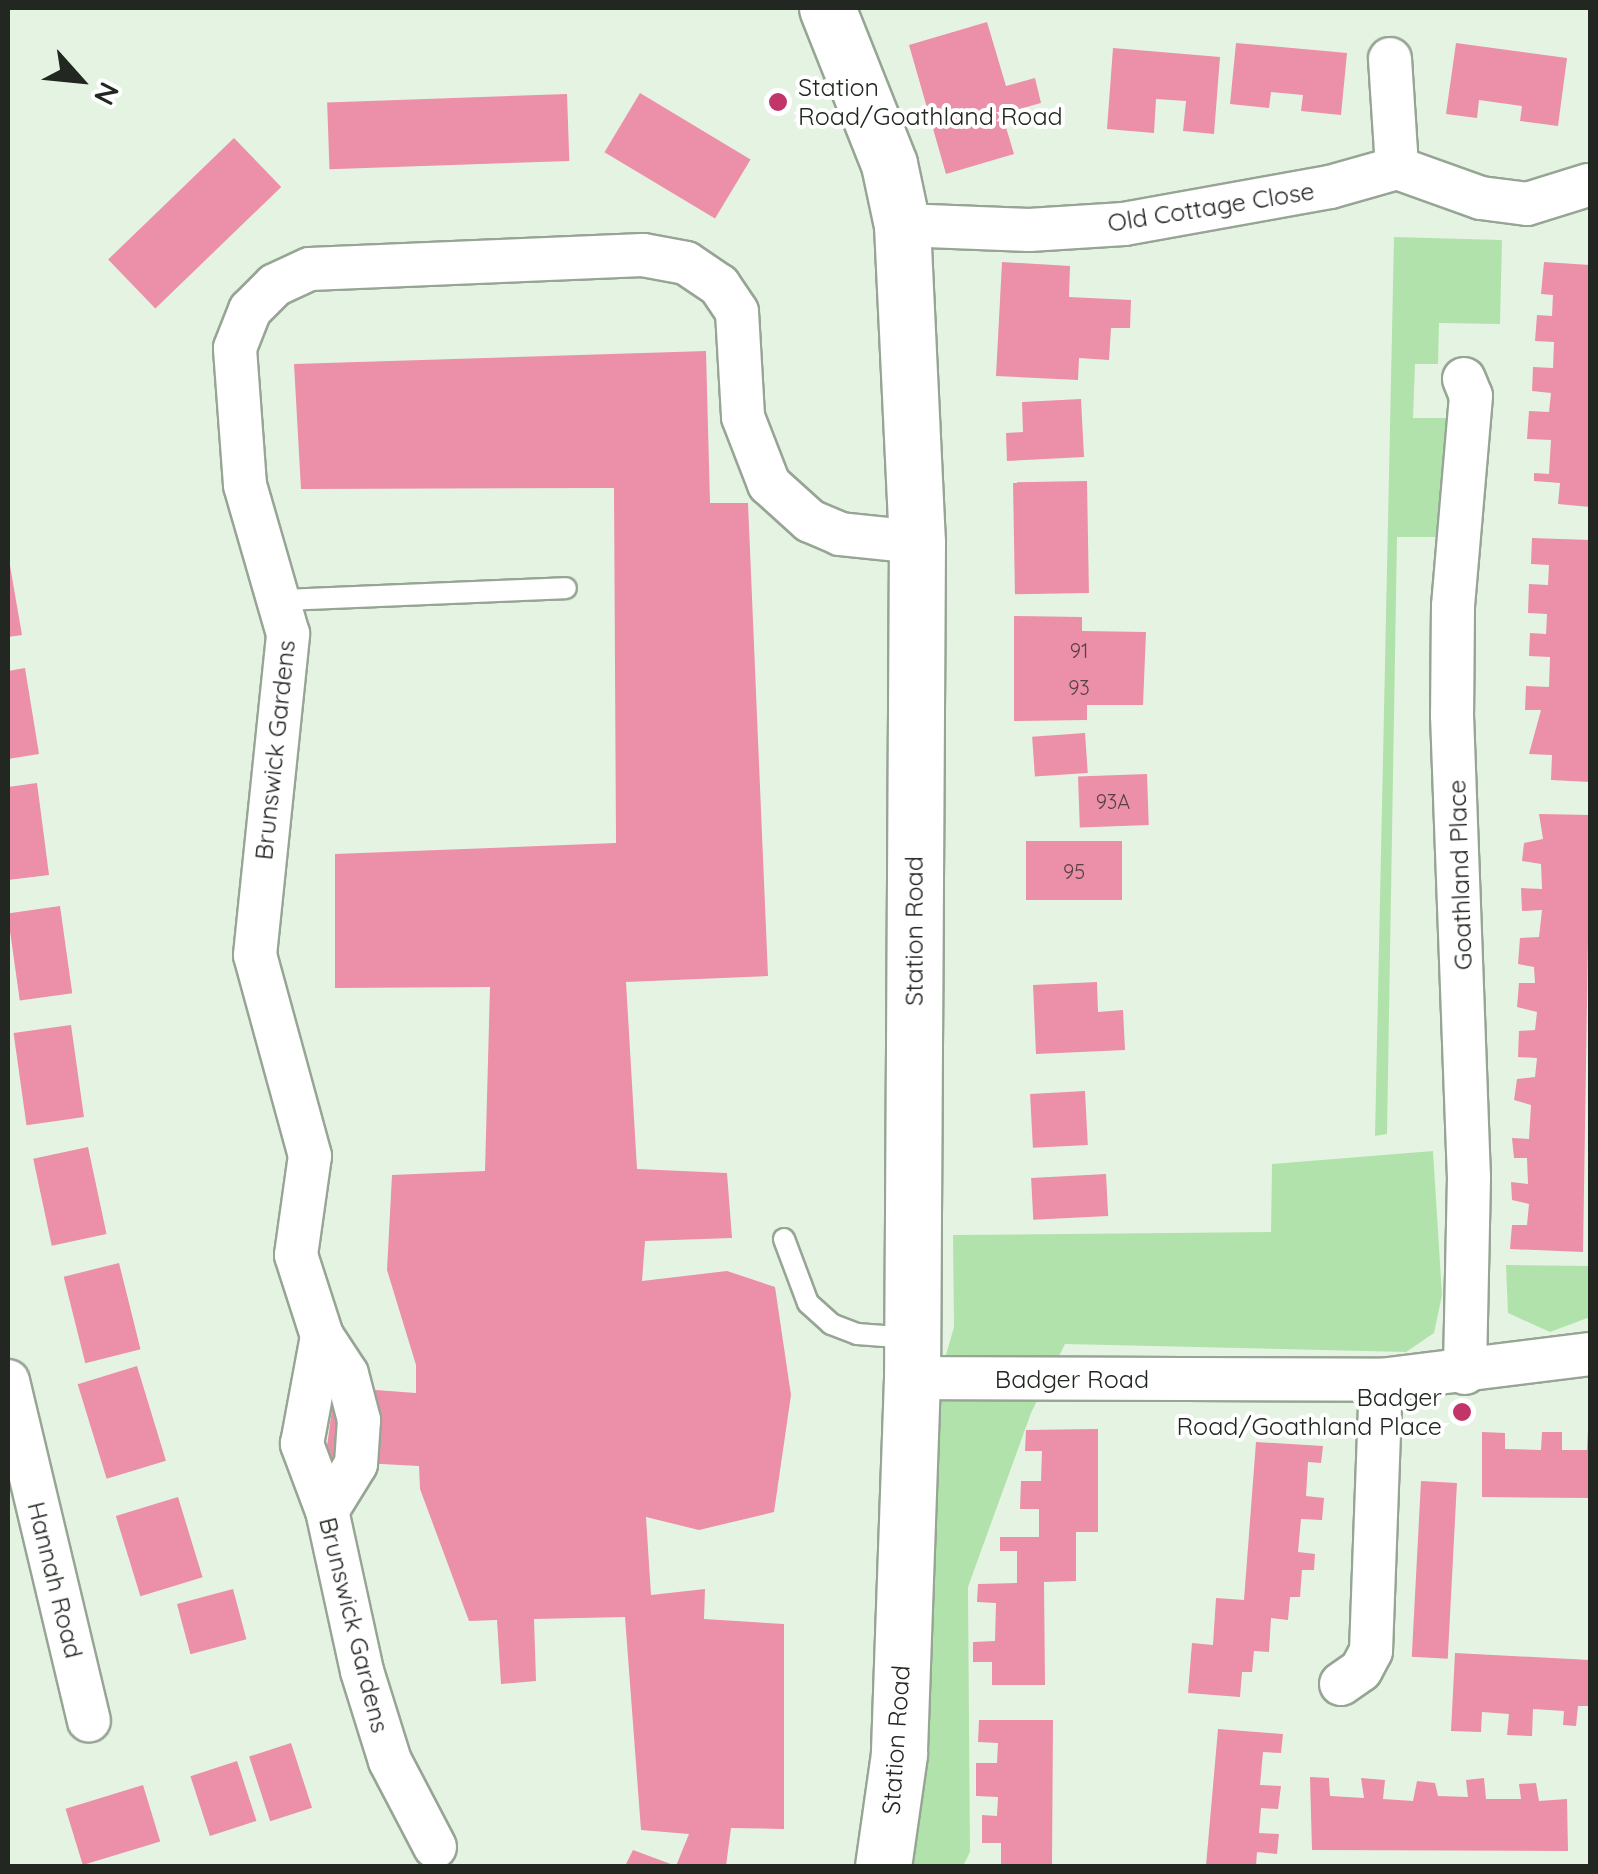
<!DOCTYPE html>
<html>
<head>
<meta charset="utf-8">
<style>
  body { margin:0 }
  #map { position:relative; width:1598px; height:1874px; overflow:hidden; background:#e5f4e2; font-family:Quicksand,sans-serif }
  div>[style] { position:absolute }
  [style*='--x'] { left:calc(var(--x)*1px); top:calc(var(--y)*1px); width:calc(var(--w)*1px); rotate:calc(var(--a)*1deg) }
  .green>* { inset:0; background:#b2e2ab }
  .building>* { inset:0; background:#ec8fa8; transform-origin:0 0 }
  .roads { filter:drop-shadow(2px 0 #97a595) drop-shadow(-2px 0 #97a595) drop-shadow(0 2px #97a595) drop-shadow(0 -2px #97a595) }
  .service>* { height:20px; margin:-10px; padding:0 10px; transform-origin:10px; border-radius:10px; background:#fff }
  .minor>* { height:42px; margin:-21px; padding:0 21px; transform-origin:21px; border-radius:21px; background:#fff }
  .secondary>* { height:55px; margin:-27.5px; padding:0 27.5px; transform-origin:27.5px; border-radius:27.5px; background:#fff }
  .dots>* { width:28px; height:28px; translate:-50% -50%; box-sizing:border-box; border:5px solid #fff; border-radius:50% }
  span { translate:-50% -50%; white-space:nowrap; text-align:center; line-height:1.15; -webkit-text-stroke:8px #fff; paint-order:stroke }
  .number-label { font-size:20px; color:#544143 }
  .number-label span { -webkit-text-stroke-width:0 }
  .poi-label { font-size:25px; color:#222721 }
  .left { translate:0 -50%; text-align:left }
  .right { translate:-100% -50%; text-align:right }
  .street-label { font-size:25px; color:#222721 }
  .frame { position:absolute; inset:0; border:10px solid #222721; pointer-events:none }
  .north { position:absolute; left:30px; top:30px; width:100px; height:100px; -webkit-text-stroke:8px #fff; paint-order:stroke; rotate:117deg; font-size:28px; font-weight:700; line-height:40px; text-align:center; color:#222721 }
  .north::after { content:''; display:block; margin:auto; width:35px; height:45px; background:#222721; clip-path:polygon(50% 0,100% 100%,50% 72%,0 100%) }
</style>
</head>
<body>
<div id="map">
  <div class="green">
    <i style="clip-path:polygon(1394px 237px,1502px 240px,1500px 324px,1439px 323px,1438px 364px,1415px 364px,1413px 418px,1449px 418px,1447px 537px,1397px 537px,1387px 1134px,1375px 1136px)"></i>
    <i style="clip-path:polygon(1433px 1151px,1442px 1295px,1434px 1333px,1406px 1352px,1065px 1344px,1031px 1413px,968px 1587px,970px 1852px,963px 1866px,906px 1866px,919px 1813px,939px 1379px,954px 1327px,953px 1235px,1271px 1232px,1272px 1164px)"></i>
    <i style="clip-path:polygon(1506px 1265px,1590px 1266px,1590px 1317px,1550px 1332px,1508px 1313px)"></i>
  </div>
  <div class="building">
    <i style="clip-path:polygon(987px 22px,1006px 86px,1035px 78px,1041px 103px,1002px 114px,1014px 154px,946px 174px,909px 45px)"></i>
    <i style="clip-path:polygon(1236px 43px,1347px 53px,1341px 115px,1301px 111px,1303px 95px,1271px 92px,1269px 108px,1230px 104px)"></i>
    <i style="clip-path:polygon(1456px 43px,1567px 58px,1558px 126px,1520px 121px,1522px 106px,1479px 100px,1477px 118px,1446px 114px)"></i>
    <i style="clip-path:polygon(1113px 48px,1220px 57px,1214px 134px,1183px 131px,1186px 101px,1156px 99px,1154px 133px,1107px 129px)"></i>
    <i style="left:640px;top:93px;width:129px;height:69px;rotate:31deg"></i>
    <i style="left:567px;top:94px;width:67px;height:240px;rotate:88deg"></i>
    <i style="left:234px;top:138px;width:68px;height:175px;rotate:46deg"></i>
    <i style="clip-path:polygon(1002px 262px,1070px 266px,1069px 297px,1131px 300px,1130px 328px,1111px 328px,1109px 360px,1079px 358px,1078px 380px,996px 376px)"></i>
    <i style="clip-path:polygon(1544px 262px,1590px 265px,1590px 507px,1558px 504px,1560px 483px,1534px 481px,1534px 473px,1549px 474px,1551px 440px,1527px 439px,1529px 411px,1549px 412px,1551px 393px,1532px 391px,1533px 367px,1553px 368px,1554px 342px,1535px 341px,1537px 315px,1552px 316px,1553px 295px,1541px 294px)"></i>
    <i style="clip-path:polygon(706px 351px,710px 503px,748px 503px,768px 976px,626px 982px,637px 1169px,727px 1173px,732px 1238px,645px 1241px,642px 1281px,727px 1271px,775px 1287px,791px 1395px,774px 1512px,699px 1530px,646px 1517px,651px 1595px,705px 1589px,704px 1619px,784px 1624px,784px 1829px,731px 1828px,726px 1866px,625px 1866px,633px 1850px,676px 1866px,689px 1834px,641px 1830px,625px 1617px,534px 1619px,536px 1681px,501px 1684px,497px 1620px,469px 1621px,420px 1489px,419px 1466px,325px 1461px,335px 1387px,416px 1393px,416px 1365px,387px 1270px,392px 1175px,485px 1171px,490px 987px,335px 988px,335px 854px,616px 843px,614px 488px,301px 489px,294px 364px)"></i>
    <i style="clip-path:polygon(1081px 399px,1084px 457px,1007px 461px,1006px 433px,1023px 432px,1022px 402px)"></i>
    <i style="left:1087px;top:481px;width:112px;height:74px;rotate:89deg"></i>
    <i style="clip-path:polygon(1532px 538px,1590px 540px,1590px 782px,1551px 780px,1552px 755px,1529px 754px,1541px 710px,1525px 710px,1526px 686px,1549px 687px,1550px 657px,1529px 656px,1530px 633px,1546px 634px,1547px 614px,1528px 613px,1529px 584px,1548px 585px,1549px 565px,1531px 564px)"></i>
    <i style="clip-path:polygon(8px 554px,22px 635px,8px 637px)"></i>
    <i style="clip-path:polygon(1014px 616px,1082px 617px,1082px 631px,1146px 632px,1143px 705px,1087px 705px,1087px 720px,1014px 721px)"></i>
    <i style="clip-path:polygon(25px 668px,39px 754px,8px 759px,8px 671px)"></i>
    <i style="left:1085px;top:733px;width:40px;height:53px;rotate:86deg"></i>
    <i style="left:1147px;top:774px;width:51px;height:69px;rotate:88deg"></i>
    <i style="clip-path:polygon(37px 783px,49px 875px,8px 880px,8px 787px)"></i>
    <i style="clip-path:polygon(1539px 814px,1590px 815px,1583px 1252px,1510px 1249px,1512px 1225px,1527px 1225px,1529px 1204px,1512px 1200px,1511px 1182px,1528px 1184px,1527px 1158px,1514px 1158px,1512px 1138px,1529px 1139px,1531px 1105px,1514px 1100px,1517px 1079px,1535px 1077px,1537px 1058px,1518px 1057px,1519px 1031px,1535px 1030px,1537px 1012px,1517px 1007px,1519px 983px,1535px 983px,1534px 967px,1518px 964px,1520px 938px,1539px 937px,1542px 910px,1522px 911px,1521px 888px,1542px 889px,1541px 864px,1522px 861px,1524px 843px,1543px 839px)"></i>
    <i style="left:1122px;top:841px;width:59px;height:96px;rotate:90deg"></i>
    <i style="left:60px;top:906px;width:88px;height:53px;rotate:82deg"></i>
    <i style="clip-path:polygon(1097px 982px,1098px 1012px,1123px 1010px,1125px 1050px,1036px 1054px,1033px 985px)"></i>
    <i style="left:71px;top:1025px;width:93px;height:58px;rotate:82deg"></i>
    <i style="left:1085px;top:1091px;width:54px;height:55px;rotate:87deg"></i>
    <i style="left:88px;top:1147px;width:89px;height:56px;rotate:78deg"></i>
    <i style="left:1106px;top:1174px;width:42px;height:75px;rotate:87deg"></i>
    <i style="left:119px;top:1263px;width:89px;height:57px;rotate:76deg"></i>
    <i style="left:137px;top:1366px;width:99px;height:62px;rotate:73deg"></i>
    <i style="clip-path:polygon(1098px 1429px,1098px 1532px,1076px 1532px,1076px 1581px,1044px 1582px,1045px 1685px,992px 1685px,992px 1662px,973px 1662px,973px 1642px,995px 1641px,996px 1603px,977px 1602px,978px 1584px,1017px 1583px,1017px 1551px,1000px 1551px,1000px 1537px,1039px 1537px,1039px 1509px,1020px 1509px,1021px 1481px,1041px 1481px,1042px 1451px,1025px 1451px,1026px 1430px)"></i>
    <i style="clip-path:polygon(1587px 1429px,1590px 1498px,1482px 1497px,1482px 1432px,1505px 1433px,1505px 1449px,1541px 1450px,1542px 1432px,1562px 1432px,1562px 1450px,1587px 1450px)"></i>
    <i style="clip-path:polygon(1256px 1442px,1323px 1446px,1321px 1463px,1308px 1462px,1306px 1496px,1324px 1498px,1322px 1520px,1301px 1519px,1298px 1552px,1315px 1554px,1314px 1570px,1302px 1570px,1300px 1597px,1290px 1597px,1288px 1620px,1271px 1618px,1269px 1652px,1254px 1651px,1252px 1672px,1242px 1672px,1240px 1697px,1188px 1693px,1192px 1643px,1213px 1645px,1216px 1598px,1244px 1600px)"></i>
    <i style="left:1421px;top:1481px;width:36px;height:176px;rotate:3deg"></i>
    <i style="left:178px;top:1497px;width:84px;height:65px;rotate:73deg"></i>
    <i style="left:233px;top:1589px;width:52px;height:58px;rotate:75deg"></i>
    <i style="clip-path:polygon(1455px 1653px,1590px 1660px,1590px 1706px,1578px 1706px,1576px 1726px,1563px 1725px,1564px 1711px,1533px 1709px,1532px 1736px,1507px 1735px,1509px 1714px,1482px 1712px,1481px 1732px,1451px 1731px)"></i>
    <i style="clip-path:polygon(979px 1720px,1053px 1720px,1052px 1866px,1001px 1866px,1001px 1843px,982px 1843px,982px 1815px,997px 1816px,998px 1797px,976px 1796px,976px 1763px,997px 1763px,998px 1743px,978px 1742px)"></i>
    <i style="clip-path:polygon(1218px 1729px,1283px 1734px,1281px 1753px,1263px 1752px,1260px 1785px,1281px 1786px,1278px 1809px,1261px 1808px,1259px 1833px,1279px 1834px,1277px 1854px,1257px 1852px,1256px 1866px,1206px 1866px)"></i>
    <i style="left:291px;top:1743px;width:68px;height:44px;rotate:72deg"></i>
    <i style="left:237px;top:1761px;width:63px;height:49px;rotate:72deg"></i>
    <i style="clip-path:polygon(1310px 1777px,1329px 1778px,1330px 1796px,1364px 1798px,1361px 1778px,1385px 1780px,1383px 1799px,1413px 1801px,1417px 1781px,1435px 1783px,1438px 1796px,1468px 1797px,1466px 1780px,1484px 1778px,1486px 1799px,1521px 1799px,1519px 1784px,1536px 1783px,1539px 1801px,1567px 1799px,1568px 1851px,1312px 1850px)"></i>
    <i style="left:143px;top:1785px;width:59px;height:81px;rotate:73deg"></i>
  </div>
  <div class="roads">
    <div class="service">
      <i style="--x:282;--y:600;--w:284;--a:-2.4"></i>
      <i style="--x:784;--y:1239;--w:68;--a:69.4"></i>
      <i style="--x:808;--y:1303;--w:31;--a:42"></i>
      <i style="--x:831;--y:1324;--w:28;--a:21"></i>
      <i style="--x:857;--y:1334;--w:54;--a:4.2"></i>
    </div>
    <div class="minor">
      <i style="--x:1390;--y:59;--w:109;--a:86.3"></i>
      <i style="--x:902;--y:225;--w:127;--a:2.3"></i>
      <i style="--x:1029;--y:230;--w:95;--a:-3.6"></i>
      <i style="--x:1124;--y:224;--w:209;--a:-10.2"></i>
      <i style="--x:1330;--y:187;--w:70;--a:-15.8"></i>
      <i style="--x:1397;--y:168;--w:89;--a:19.7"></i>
      <i style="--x:1481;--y:198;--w:46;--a:7.4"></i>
      <i style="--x:1527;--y:204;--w:64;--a:-17.3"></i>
      <i style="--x:1464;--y:379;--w:18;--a:68"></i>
      <i style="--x:1471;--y:396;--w:211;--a:94.9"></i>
      <i style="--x:1453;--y:606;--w:109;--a:90.5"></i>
      <i style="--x:1452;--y:715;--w:462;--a:87.9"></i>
      <i style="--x:1469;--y:1177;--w:196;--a:91.2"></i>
      <i style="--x:322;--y:1336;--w:45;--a:56.7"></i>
      <i style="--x:347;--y:1374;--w:48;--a:75.4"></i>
      <i style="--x:359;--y:1420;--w:44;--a:93.9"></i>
      <i style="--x:356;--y:1464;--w:55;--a:121.7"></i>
      <i style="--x:912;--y:1378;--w:469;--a:0.2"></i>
      <i style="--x:1381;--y:1380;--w:211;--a:-7.1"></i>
      <i style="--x:8;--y:1381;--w:349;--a:76.6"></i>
      <i style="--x:1341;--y:1684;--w:24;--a:-35"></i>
      <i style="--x:1361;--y:1670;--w:21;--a:-62"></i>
      <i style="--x:1371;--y:1651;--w:271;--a:-87.9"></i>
      <i style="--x:435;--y:1847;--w:97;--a:-117.6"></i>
      <i style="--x:390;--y:1761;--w:94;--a:-107.3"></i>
      <i style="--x:362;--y:1671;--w:164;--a:-102.3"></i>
      <i style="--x:327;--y:1511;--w:72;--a:-110.5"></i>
      <i style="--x:302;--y:1444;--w:110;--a:-79.5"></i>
      <i style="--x:322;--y:1336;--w:85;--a:-107.8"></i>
      <i style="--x:296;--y:1255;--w:100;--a:-82"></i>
      <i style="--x:310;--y:1156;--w:208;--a:-105.3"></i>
      <i style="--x:255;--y:955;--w:323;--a:-84.1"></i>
      <i style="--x:288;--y:634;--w:155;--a:-106.1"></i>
      <i style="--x:245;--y:485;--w:137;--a:-94.2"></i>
      <i style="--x:235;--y:348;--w:41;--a:-68.5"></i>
      <i style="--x:250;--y:310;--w:35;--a:-45"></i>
      <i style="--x:275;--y:285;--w:38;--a:-25"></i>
      <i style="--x:310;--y:269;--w:333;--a:-2.4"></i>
      <i style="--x:643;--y:255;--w:44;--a:10.5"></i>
      <i style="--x:686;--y:263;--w:40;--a:34"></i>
      <i style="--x:719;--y:285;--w:32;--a:56"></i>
      <i style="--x:737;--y:312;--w:105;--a:86.7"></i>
      <i style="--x:743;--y:417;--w:72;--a:68.8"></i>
      <i style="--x:769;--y:484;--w:55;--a:42.1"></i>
      <i style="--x:810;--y:521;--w:33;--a:23"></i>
      <i style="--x:840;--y:534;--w:77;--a:5.9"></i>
    </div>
    <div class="secondary">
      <i style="--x:827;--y:8;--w:168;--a:68.3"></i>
      <i style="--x:889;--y:164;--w:62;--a:78"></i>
      <i style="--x:902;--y:225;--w:317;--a:87.3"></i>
      <i style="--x:917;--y:542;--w:836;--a:90.34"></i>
      <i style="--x:912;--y:1378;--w:376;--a:92"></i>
      <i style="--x:899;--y:1754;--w:113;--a:98.1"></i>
    </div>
  </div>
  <div class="dots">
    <i style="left:778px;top:102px;background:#c13568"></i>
    <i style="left:1462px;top:1412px;background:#c13568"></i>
  </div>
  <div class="number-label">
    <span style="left:1079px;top:650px">91</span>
    <span style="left:1079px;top:687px">93</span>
    <span style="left:1113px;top:801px">93A</span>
    <span style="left:1074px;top:871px">95</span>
  </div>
  <div class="poi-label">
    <span class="left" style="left:798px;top:102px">Station<br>Road/Goathland Road</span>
    <span class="right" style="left:1442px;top:1412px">Badger<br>Road/Goathland Place</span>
  </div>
  <div class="street-label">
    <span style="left:1211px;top:207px;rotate:-9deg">Old Cottage Close</span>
    <span style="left:275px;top:750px;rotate:-84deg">Brunswick Gardens</span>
    <span style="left:1460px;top:875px;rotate:-92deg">Goathland Place</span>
    <span style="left:914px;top:931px;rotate:-90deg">Station Road</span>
    <span style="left:1072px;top:1379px">Badger Road</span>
    <span style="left:55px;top:1580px;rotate:76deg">Hannah Road</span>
    <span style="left:354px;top:1625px;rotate:76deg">Brunswick Gardens</span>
    <span style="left:896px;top:1740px;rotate:-86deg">Station Road</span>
  </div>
  <div class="frame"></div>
  <div class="north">N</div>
</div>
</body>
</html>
